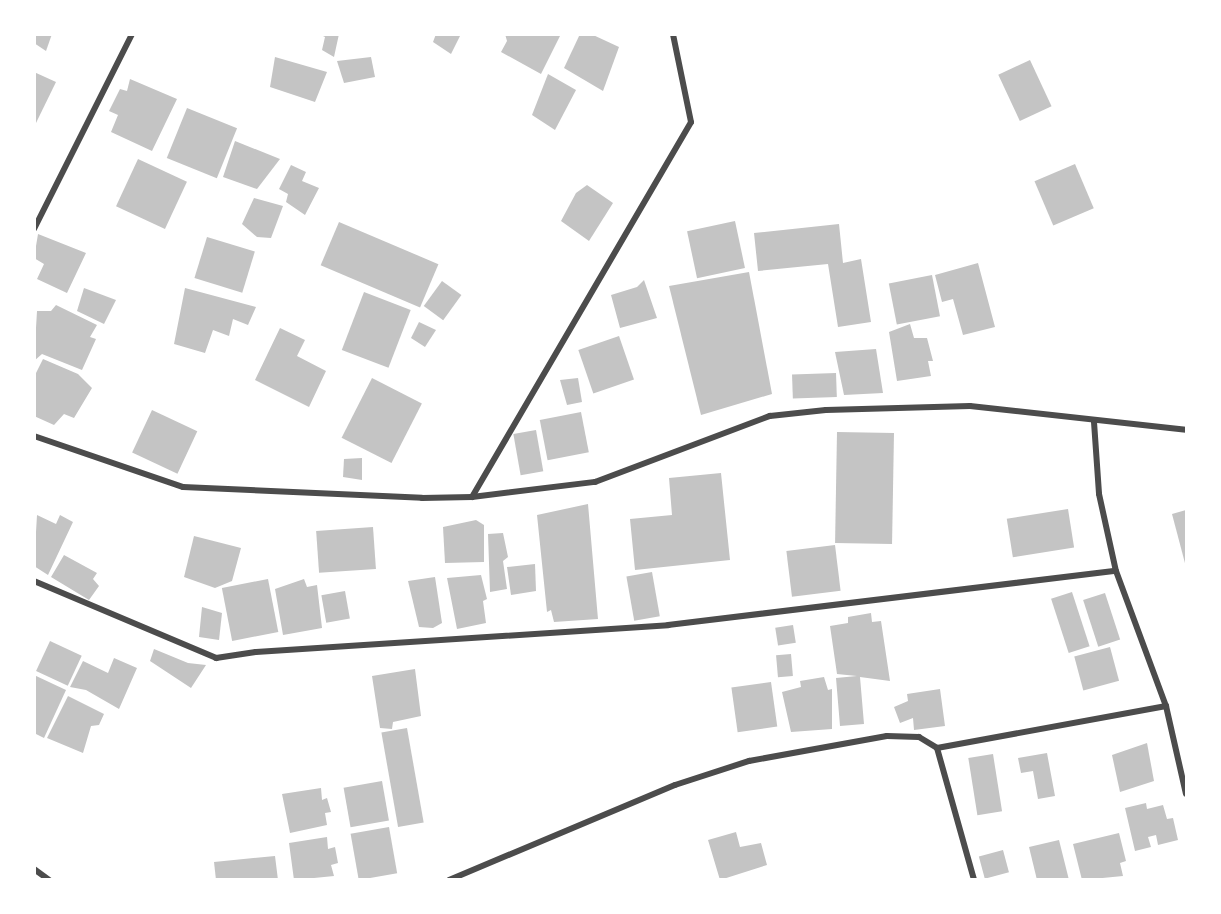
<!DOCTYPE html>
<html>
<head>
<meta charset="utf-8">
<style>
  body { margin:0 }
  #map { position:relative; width:1221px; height:914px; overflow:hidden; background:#fff; font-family:"Archivo Narrow",sans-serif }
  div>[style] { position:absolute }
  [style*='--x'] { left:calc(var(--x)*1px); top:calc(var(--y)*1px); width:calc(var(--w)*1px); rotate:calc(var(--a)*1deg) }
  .building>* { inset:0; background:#c4c4c4; transform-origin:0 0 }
  .minor>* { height:6px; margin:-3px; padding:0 3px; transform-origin:3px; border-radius:3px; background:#4c4c4c }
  span { translate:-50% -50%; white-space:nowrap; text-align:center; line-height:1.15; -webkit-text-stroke:4.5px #fff; paint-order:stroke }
  .frame { position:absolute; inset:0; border:36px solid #fff; pointer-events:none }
</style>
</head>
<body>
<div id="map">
  <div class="building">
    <i style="clip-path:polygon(34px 34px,52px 34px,46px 51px,34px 43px)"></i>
    <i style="clip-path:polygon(319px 34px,339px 34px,334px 57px,322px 50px,325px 37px)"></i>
    <i style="clip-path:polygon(436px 34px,461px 34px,451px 54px,433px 42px)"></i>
    <i style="clip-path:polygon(505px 34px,561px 34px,541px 74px,501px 52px,507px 41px)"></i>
    <i style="clip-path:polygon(580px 34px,591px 34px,619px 47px,603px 91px,564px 68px)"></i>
    <i style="clip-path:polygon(275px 57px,327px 72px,315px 102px,270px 87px)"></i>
    <i style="clip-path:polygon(371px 57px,375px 77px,344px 83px,337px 61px)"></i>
    <i style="left:1030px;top:60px;width:51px;height:35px;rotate:65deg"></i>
    <i style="clip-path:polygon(34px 72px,56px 82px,36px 123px,34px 122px)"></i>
    <i style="clip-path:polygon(548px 74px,576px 90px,555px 130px,532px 115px)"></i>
    <i style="clip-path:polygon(130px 79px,177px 99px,152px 151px,111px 132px,118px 115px,109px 111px,120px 89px,127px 91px)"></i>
    <i style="left:187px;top:108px;width:54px;height:54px;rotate:22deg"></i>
    <i style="clip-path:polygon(235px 141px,280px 159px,257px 189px,223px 177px)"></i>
    <i style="left:138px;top:159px;width:54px;height:52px;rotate:25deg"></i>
    <i style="left:1075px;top:164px;width:48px;height:44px;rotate:67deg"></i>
    <i style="clip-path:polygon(291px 165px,306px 172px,302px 181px,319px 188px,305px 215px,286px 202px,288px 194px,279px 189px)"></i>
    <i style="clip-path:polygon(587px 185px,613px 203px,589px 241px,561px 221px,576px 193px)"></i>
    <i style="clip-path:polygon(254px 198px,283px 206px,271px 238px,257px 237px,242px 224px)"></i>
    <i style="left:735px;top:221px;width:48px;height:49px;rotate:78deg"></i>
    <i style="left:339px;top:222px;width:108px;height:47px;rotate:23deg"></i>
    <i style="clip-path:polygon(839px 224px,843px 263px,861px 259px,871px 322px,838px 327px,828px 264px,758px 271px,754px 233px)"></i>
    <i style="clip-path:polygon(38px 234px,86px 253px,67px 293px,37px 279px,44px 264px,34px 258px)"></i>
    <i style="left:207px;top:237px;width:50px;height:43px;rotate:17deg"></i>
    <i style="clip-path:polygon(978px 263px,995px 327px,963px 335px,953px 299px,942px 302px,935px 275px)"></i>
    <i style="clip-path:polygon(749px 272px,772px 394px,701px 415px,669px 286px)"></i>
    <i style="left:932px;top:275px;width:42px;height:44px;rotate:79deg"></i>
    <i style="clip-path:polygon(644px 280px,657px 318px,620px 328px,611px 295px,637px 287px)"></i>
    <i style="left:442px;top:281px;width:24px;height:31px;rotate:36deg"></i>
    <i style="clip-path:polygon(84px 288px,116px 300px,104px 324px,77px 311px)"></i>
    <i style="clip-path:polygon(185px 288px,256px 307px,248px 325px,233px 319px,229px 336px,213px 330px,205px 353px,174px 344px)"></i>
    <i style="left:364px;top:292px;width:50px;height:62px;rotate:21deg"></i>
    <i style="clip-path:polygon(56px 305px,97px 325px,90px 337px,96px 339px,82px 370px,42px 354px,34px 361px,37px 311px,51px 311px)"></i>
    <i style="clip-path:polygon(419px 322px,436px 330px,425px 347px,411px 338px)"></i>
    <i style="clip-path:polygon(910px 324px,914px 338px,927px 338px,933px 361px,928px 361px,931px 376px,897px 381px,889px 332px)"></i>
    <i style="clip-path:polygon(280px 328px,305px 340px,297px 356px,326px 371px,309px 407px,255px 380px)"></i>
    <i style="left:619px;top:336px;width:46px;height:43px;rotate:71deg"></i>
    <i style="clip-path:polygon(876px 349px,883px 393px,844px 395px,835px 352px)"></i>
    <i style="clip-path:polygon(43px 359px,78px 374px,92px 388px,74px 418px,64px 414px,54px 425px,34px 416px,34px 377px)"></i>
    <i style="left:836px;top:373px;width:24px;height:44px;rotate:88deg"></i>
    <i style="left:372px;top:378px;width:56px;height:67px;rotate:27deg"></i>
    <i style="clip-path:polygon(578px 378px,582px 402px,567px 405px,560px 380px)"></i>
    <i style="left:152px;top:410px;width:50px;height:47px;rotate:25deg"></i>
    <i style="left:581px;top:412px;width:41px;height:42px;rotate:79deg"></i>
    <i style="left:536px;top:430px;width:42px;height:23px;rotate:80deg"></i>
    <i style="left:837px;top:432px;width:57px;height:111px;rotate:1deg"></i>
    <i style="clip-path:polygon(362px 458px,362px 480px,343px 477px,344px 459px)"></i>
    <i style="clip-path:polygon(721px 473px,730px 560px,635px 570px,630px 519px,672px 515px,669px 478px)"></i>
    <i style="clip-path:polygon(588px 504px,598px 619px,554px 622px,551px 610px,547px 612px,537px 515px)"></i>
    <i style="left:1068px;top:509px;width:39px;height:62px;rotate:81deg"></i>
    <i style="clip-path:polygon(1186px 510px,1186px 567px,1172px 514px)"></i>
    <i style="clip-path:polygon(37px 515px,56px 524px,60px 515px,73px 522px,48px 575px,34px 566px)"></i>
    <i style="clip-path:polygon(476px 520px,484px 525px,484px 562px,445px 563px,443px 527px)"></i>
    <i style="left:373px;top:527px;width:42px;height:57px;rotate:86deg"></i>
    <i style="clip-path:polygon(503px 533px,508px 557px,503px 561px,507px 589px,490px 592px,488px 534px)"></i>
    <i style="clip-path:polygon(194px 536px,241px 548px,232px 581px,215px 588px,184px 577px)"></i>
    <i style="left:835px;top:545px;width:46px;height:49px;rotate:83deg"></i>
    <i style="clip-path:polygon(64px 555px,97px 573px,93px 579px,99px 586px,89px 600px,51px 577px)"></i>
    <i style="clip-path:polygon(535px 564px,536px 591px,511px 595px,507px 567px)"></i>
    <i style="left:652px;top:572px;width:45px;height:26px;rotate:80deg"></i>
    <i style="clip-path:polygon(481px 575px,487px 599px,483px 601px,486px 623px,457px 629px,447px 578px)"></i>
    <i style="clip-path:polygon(435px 577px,442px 623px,433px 628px,419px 627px,408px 581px)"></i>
    <i style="left:268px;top:579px;width:54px;height:47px;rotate:79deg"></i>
    <i style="clip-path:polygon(304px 579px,307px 587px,317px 585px,322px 628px,283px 635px,275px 589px)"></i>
    <i style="left:345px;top:591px;width:28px;height:24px;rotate:80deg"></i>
    <i style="left:1072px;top:592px;width:57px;height:22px;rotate:72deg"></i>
    <i style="left:1105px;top:593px;width:49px;height:23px;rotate:72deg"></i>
    <i style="clip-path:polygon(202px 607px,222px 613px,219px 640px,199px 637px)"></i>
    <i style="clip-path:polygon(871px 613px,872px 622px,881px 621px,890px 681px,860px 677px,864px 724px,840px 726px,836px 678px,857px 676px,837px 674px,830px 626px,848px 623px,848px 617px)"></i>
    <i style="left:793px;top:625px;width:18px;height:18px;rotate:81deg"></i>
    <i style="left:50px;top:641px;width:35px;height:33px;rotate:25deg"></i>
    <i style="left:1110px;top:647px;width:35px;height:37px;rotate:75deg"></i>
    <i style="clip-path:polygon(154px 649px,188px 663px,206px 665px,191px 688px,150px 661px)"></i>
    <i style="left:791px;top:654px;width:22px;height:15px;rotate:85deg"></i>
    <i style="clip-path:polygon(114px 658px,137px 668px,119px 709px,86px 690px,70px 687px,83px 661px,108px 673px)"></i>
    <i style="clip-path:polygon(415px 669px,421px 716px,393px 722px,392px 729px,380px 728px,372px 676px)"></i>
    <i style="clip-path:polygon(34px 675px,66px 690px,44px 738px,34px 733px)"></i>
    <i style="clip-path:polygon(824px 677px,828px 690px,832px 689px,832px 729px,791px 732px,782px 692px,801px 687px,800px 681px)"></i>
    <i style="left:771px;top:682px;width:45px;height:40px;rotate:82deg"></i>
    <i style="clip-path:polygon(940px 689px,945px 726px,914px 730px,913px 718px,900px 723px,894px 707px,908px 701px,907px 694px)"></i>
    <i style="clip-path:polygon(68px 696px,104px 714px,99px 725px,91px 726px,83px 753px,47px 738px)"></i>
    <i style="left:407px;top:728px;width:96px;height:26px;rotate:80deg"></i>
    <i style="clip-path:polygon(1147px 743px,1154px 781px,1120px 792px,1112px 755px)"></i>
    <i style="clip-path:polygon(1047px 753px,1055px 796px,1038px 799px,1033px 771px,1021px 773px,1018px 758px)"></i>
    <i style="left:993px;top:754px;width:58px;height:25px;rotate:81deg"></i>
    <i style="left:382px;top:781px;width:40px;height:39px;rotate:80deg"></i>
    <i style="clip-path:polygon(321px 788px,322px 800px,327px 798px,331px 812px,325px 813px,327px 825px,290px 833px,282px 794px)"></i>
    <i style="clip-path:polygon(1146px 803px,1147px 809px,1163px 805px,1167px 819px,1173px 818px,1178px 840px,1158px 845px,1156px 835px,1148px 837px,1151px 847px,1135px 851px,1125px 808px)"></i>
    <i style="left:389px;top:827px;width:47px;height:39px;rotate:80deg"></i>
    <i style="clip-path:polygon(736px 832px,740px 847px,761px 843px,767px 865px,720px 880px,708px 840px)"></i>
    <i style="clip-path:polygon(1119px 833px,1126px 861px,1120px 863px,1123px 876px,1082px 880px,1073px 844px)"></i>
    <i style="clip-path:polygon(327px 837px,328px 849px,335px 847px,338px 863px,331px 865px,334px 876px,294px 880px,289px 843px)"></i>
    <i style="clip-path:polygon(1059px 840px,1069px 880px,1037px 880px,1029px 847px)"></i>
    <i style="left:1003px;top:850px;width:23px;height:25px;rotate:75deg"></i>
    <i style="clip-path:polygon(275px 856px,278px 880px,216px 880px,214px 862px)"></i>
  </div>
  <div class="minor">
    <i style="--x:34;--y:229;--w:218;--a:-63.3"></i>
    <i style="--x:1094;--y:422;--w:72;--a:86"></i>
    <i style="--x:1099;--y:494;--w:79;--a:77.6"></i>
    <i style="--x:1116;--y:571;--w:144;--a:69.7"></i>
    <i style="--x:1166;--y:706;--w:90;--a:77.2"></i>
    <i style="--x:34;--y:436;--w:157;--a:18.9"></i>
    <i style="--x:183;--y:487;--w:239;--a:2.6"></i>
    <i style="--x:422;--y:498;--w:50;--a:-1.1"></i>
    <i style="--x:472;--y:497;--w:124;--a:-7"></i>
    <i style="--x:595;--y:482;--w:187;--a:-20.7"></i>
    <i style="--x:770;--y:416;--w:56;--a:-6.1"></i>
    <i style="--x:826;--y:410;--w:144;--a:-1.6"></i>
    <i style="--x:970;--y:406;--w:217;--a:6.3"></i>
    <i style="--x:472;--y:497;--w:434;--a:-59.7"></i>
    <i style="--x:691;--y:122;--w:90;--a:-101.6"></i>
    <i style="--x:34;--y:581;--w:198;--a:22.9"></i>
    <i style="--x:216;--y:658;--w:40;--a:-8.5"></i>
    <i style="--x:256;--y:652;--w:413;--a:-3.7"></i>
    <i style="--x:668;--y:625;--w:451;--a:-6.9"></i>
    <i style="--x:937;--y:748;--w:233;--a:-10.4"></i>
    <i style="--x:34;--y:869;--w:19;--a:36"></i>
    <i style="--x:449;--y:880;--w:245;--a:-22.8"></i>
    <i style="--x:675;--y:785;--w:78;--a:-18"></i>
    <i style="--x:749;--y:761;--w:140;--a:-10.3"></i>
    <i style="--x:887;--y:736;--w:32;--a:2"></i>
    <i style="--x:919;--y:737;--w:21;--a:31"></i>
    <i style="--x:937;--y:748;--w:137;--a:74.3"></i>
  </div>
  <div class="frame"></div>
</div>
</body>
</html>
